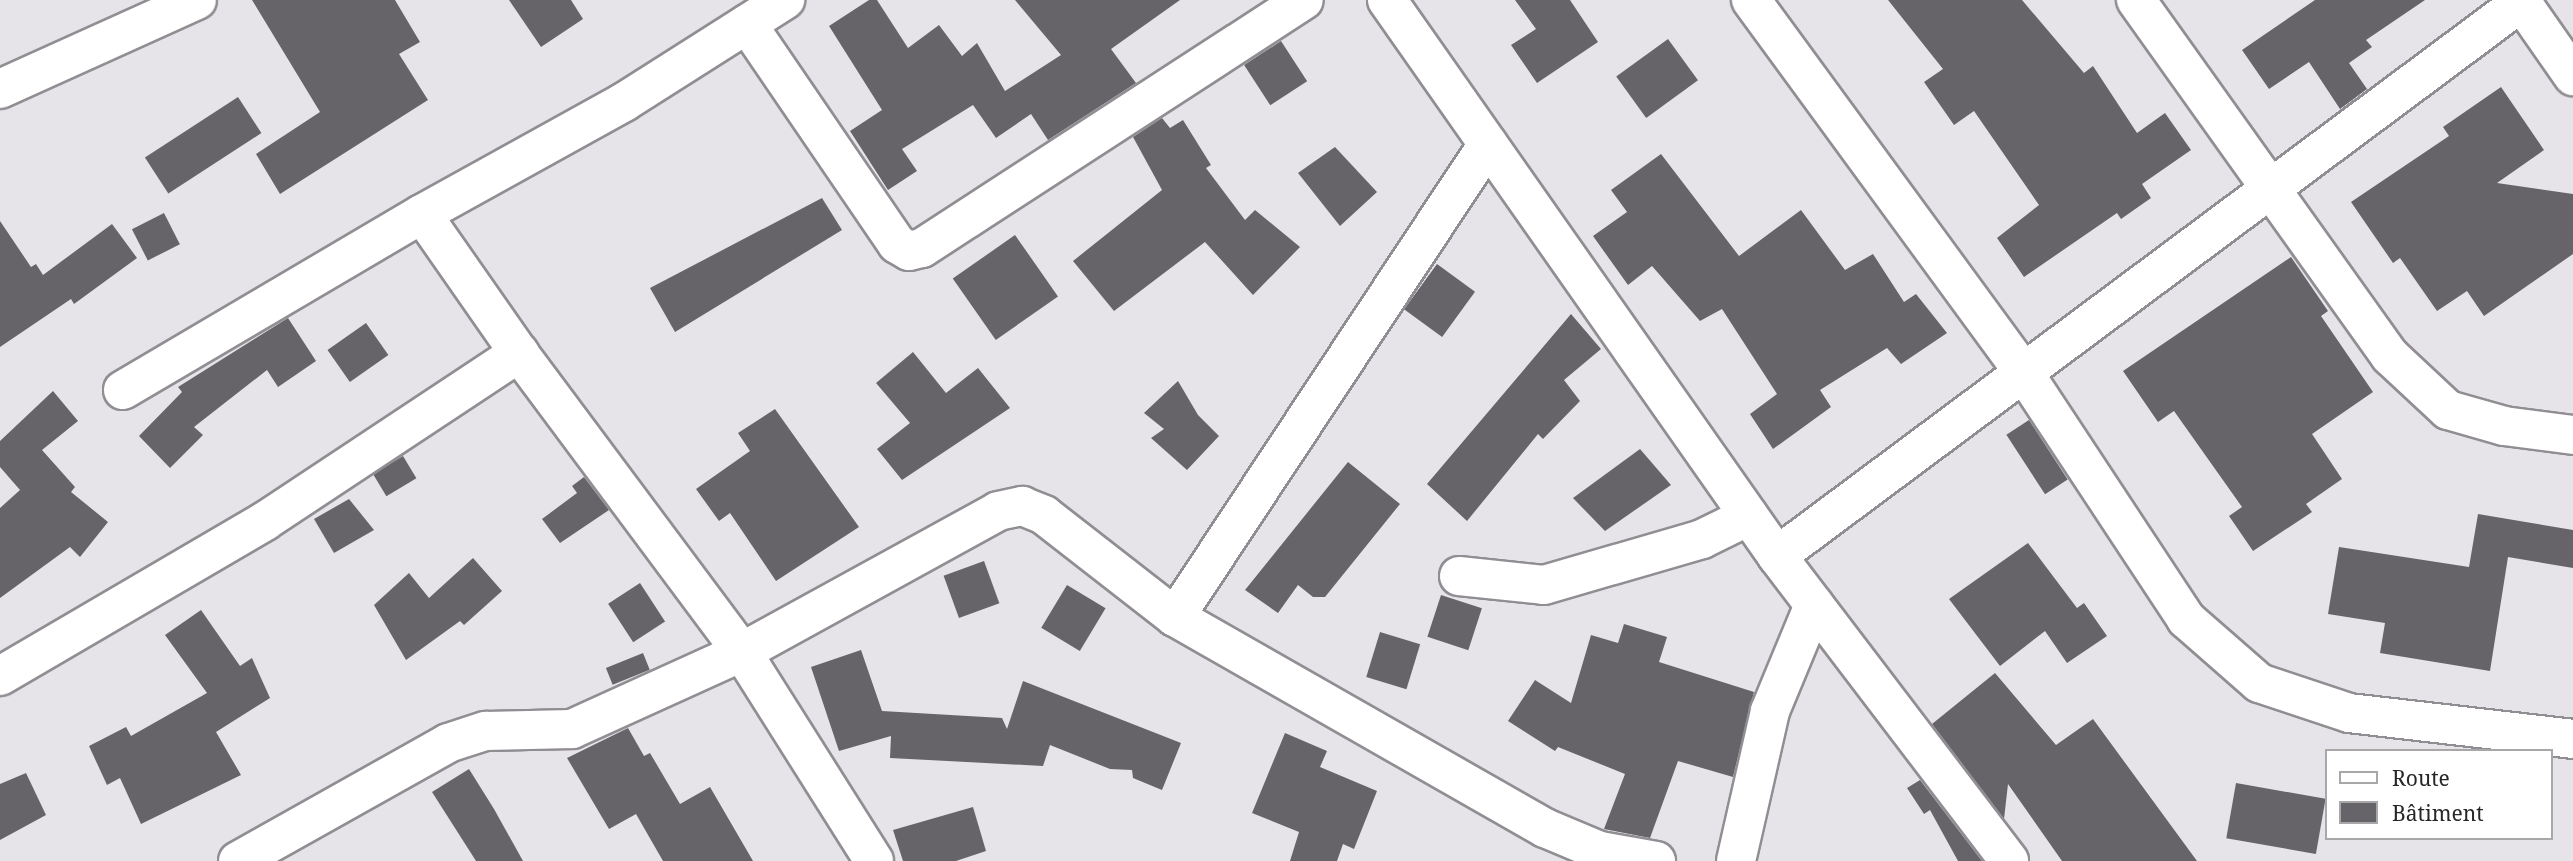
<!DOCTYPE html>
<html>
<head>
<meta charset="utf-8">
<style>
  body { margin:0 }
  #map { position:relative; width:2573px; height:861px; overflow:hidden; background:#e7e4e9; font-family:"Noto Serif",serif }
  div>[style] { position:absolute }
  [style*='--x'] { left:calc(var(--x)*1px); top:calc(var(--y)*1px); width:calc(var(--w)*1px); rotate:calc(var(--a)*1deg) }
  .building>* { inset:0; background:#676469; transform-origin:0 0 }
  .roads { filter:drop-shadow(2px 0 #918e93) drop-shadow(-2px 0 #918e93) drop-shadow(0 2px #918e93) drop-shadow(0 -2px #918e93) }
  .minor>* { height:38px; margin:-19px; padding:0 19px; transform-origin:19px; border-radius:19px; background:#fff }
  span { translate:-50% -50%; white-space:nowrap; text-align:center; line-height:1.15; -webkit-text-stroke:7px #fff; paint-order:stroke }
  .legend { position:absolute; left:2325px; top:749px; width:228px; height:91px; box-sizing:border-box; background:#fff; border:2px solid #a9a8a9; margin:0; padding:9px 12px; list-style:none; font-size:21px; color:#272628 }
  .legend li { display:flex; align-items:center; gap:14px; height:35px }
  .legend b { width:35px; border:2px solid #a9a8a9 }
</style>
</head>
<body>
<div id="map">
  <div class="building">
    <i style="clip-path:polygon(252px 0,395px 0,420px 42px,399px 54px,428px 100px,280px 194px,256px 154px,320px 112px)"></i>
    <i style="clip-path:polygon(509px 0,571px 0,583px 19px,541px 47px)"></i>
    <i style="clip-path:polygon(869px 0,877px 0,908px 48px,939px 25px,962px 56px,977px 43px,1005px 91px,1061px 55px,1015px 0,1180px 0,1111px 49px,1136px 83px,1048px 140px,1031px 114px,996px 138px,973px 105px,902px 149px,917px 171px,888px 190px,850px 131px,882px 110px,829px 26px)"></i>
    <i style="clip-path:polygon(1515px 0,1570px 0,1598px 42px,1537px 83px,1511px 45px,1536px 29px)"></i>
    <i style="clip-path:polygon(1888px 0,2022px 0,2084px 73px,2093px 66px,2137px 133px,2165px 113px,2191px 150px,2142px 184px,2151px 198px,2121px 219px,2117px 213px,2024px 277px,1997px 238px,2039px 205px,1974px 111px,1954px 125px,1924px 82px,1943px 69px)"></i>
    <i style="clip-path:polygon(2315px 0,2425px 0,2366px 40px,2372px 47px,2349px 63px,2367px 89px,2340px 109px,2309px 62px,2269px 89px,2242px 50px)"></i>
    <i style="left:1668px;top:39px;width:51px;height:64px;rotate:54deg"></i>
    <i style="left:1281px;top:41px;width:48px;height:44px;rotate:57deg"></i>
    <i style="clip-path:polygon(2501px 87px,2544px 150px,2497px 183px,2573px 194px,2573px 254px,2484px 316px,2467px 291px,2437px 311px,2400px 258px,2393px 263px,2351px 202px,2449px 136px,2443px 127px)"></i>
    <i style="left:238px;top:97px;width:43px;height:111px;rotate:57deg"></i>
    <i style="clip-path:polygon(1162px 118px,1170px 128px,1183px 120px,1211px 165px,1206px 168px,1245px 220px,1255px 210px,1300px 247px,1253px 295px,1205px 242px,1114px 311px,1073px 261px,1162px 190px,1133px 137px)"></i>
    <i style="clip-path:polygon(1335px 147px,1377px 192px,1340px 226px,1298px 173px)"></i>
    <i style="clip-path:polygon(1661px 154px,1739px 256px,1801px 210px,1845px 270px,1873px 254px,1904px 302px,1916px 294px,1947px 333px,1901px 364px,1887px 348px,1820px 390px,1831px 407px,1773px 449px,1750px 414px,1777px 394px,1722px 309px,1700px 321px,1652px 266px,1628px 285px,1593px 236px,1627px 212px,1611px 190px)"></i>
    <i style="clip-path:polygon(822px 198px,842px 230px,675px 332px,650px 288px)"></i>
    <i style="left:164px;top:213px;width:35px;height:36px;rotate:63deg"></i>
    <i style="clip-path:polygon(0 221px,31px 267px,36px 264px,43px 275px,112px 224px,137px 258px,74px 304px,71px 299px,0 347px)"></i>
    <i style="left:1015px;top:235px;width:75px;height:76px;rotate:55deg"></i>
    <i style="clip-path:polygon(2291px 257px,2328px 311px,2321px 316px,2373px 392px,2312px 434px,2342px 479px,2306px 504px,2312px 512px,2253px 551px,2229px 516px,2242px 507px,2174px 411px,2158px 422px,2123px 371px)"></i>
    <i style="left:1437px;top:264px;width:47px;height:56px;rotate:36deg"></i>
    <i style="clip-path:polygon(1571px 314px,1601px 349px,1564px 380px,1580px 401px,1543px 439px,1538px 434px,1467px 521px,1427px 484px)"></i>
    <i style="clip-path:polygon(288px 318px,316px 361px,278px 387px,267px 370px,194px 427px,203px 435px,170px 468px,139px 436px,182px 392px,178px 387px)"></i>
    <i style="left:366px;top:323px;width:39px;height:47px;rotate:55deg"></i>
    <i style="clip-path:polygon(913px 352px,946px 393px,978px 368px,1010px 408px,902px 480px,877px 449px,910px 423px,876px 383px)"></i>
    <i style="clip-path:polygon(1178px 381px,1198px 415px,1219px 436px,1187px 470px,1151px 438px,1164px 429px,1144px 413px)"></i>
    <i style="clip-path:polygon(53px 391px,78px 421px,42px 450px,75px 487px,71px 492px,108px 522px,80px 557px,70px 547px,0 598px,0 508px,20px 490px,0 467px,0 441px)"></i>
    <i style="clip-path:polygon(775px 409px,859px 527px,776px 581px,730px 513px,719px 521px,696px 489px,750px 451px,738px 433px)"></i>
    <i style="left:2029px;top:420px;width:71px;height:27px;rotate:57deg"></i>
    <i style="clip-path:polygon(1640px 449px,1671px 485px,1605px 531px,1573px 498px)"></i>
    <i style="left:403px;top:456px;width:26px;height:35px;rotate:59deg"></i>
    <i style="clip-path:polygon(1348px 462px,1400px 504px,1325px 597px,1313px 597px,1298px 585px,1278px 613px,1245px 590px)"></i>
    <i style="clip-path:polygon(584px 477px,609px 510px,560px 543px,542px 519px,577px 493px,572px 486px)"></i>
    <i style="clip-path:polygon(349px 499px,374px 530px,334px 553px,314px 519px)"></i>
    <i style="clip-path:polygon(2478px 514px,2573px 530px,2573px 568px,2508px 557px,2490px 671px,2380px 653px,2385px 623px,2328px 614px,2339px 547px,2469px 567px)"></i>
    <i style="clip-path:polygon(2028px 543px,2077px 608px,2084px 603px,2107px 636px,2067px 663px,2045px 631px,2000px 666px,1949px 599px)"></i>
    <i style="clip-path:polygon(473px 558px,502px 591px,464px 625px,460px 621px,406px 660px,374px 605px,409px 573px,429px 598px)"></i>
    <i style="left:984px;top:561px;width:45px;height:43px;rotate:70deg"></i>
    <i style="left:640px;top:583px;width:46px;height:38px;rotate:57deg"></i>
    <i style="left:1067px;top:585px;width:45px;height:50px;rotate:31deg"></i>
    <i style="left:1441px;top:595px;width:43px;height:44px;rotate:18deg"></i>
    <i style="clip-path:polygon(201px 610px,240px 666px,252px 658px,270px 698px,216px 732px,241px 775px,141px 824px,120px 778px,107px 785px,89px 746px,126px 727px,131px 736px,207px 693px,165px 635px)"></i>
    <i style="clip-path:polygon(1624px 624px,1667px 637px,1659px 662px,1754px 692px,1733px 777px,1678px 761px,1650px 838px,1604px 829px,1625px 774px,1558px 747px,1555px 751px,1508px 721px,1535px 680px,1571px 703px,1591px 635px,1618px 643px)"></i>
    <i style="left:1380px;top:632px;width:42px;height:47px;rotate:17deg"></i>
    <i style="clip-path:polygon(861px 650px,882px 711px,1002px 718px,1007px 729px,1023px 681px,1181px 743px,1162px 790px,1133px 778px,1132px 770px,1110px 769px,1050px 745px,1043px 766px,890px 758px,891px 736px,839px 751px,811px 667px)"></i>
    <i style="left:643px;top:653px;width:18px;height:40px;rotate:68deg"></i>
    <i style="clip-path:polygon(1995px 673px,2056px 745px,2093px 719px,2197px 861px,2062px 861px,2008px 784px,2004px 819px,1932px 724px)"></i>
    <i style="clip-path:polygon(628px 728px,644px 756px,650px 753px,680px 804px,710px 787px,753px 861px,663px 861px,636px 814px,609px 829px,567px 758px)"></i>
    <i style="clip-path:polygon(1285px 733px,1327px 751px,1320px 767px,1377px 791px,1354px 849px,1343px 844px,1337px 861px,1290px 861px,1299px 832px,1252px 813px)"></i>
    <i style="clip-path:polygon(469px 769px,494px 809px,523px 861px,476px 861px,432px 792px)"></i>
    <i style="clip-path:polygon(26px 773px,46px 815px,0 840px,0 784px)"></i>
    <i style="clip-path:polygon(1920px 780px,1982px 861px,1958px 861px,1930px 810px,1924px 814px,1907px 788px)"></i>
    <i style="left:2236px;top:783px;width:91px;height:56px;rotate:10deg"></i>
    <i style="clip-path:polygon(973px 807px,986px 851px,956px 861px,903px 861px,893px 830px)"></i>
  </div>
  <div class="roads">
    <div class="minor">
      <i style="--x:1387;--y:0;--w:679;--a:54.95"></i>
      <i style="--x:1777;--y:556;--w:383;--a:52.7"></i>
      <i style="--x:1751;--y:0;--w:462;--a:53.8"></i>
      <i style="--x:2024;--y:373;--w:295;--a:56.6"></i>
      <i style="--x:2186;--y:619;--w:97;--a:41.2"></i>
      <i style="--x:2259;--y:683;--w:95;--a:18.4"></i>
      <i style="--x:2349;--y:713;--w:226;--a:6.6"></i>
      <i style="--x:2136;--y:0;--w:437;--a:54.5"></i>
      <i style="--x:2390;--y:356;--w:79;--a:43"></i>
      <i style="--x:2448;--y:410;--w:58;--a:15.9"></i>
      <i style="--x:2504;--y:426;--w:70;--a:7.4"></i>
      <i style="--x:2520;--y:0;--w:93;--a:55.1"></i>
      <i style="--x:747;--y:24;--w:266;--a:55.7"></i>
      <i style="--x:897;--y:244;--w:14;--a:30"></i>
      <i style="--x:909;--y:251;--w:13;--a:-13"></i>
      <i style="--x:922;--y:248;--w:455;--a:-33"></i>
      <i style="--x:0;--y:89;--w:216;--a:-24.3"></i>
      <i style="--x:422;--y:214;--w:231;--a:-29"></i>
      <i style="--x:624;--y:102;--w:191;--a:-32.4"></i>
      <i style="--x:123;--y:390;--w:347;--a:-30.5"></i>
      <i style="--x:422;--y:214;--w:169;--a:55.1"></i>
      <i style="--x:1777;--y:556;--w:931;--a:-36.66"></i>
      <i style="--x:1459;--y:576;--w:85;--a:6"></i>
      <i style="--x:1544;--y:585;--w:165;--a:-16.2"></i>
      <i style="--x:1702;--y:539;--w:52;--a:-26.1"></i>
      <i style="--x:1175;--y:617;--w:567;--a:-56.51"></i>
      <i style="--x:0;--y:676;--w:307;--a:-30.3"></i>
      <i style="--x:265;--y:521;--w:305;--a:-33.5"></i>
      <i style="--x:519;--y:353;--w:373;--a:53.3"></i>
      <i style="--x:742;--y:652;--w:247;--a:57.7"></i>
      <i style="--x:238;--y:861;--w:241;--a:-29.3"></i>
      <i style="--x:448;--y:743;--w:40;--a:-18"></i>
      <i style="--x:486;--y:731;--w:86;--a:-1.3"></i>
      <i style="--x:572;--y:729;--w:187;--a:-24.4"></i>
      <i style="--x:742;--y:652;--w:292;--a:-28.8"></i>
      <i style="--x:998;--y:511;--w:25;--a:-12"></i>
      <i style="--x:1022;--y:506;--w:24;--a:22"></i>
      <i style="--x:1044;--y:515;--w:166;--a:37.9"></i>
      <i style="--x:1175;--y:617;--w:426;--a:29.7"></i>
      <i style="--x:1545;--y:828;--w:60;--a:22.7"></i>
      <i style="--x:1600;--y:851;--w:57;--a:10.1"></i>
      <i style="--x:1736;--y:861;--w:154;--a:-77.2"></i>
      <i style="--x:1770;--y:711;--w:115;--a:-67.5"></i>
    </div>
  </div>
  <ul class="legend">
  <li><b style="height:9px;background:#fff"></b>Route</li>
  <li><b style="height:19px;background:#676469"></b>Bâtiment</li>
  </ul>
</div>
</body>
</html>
